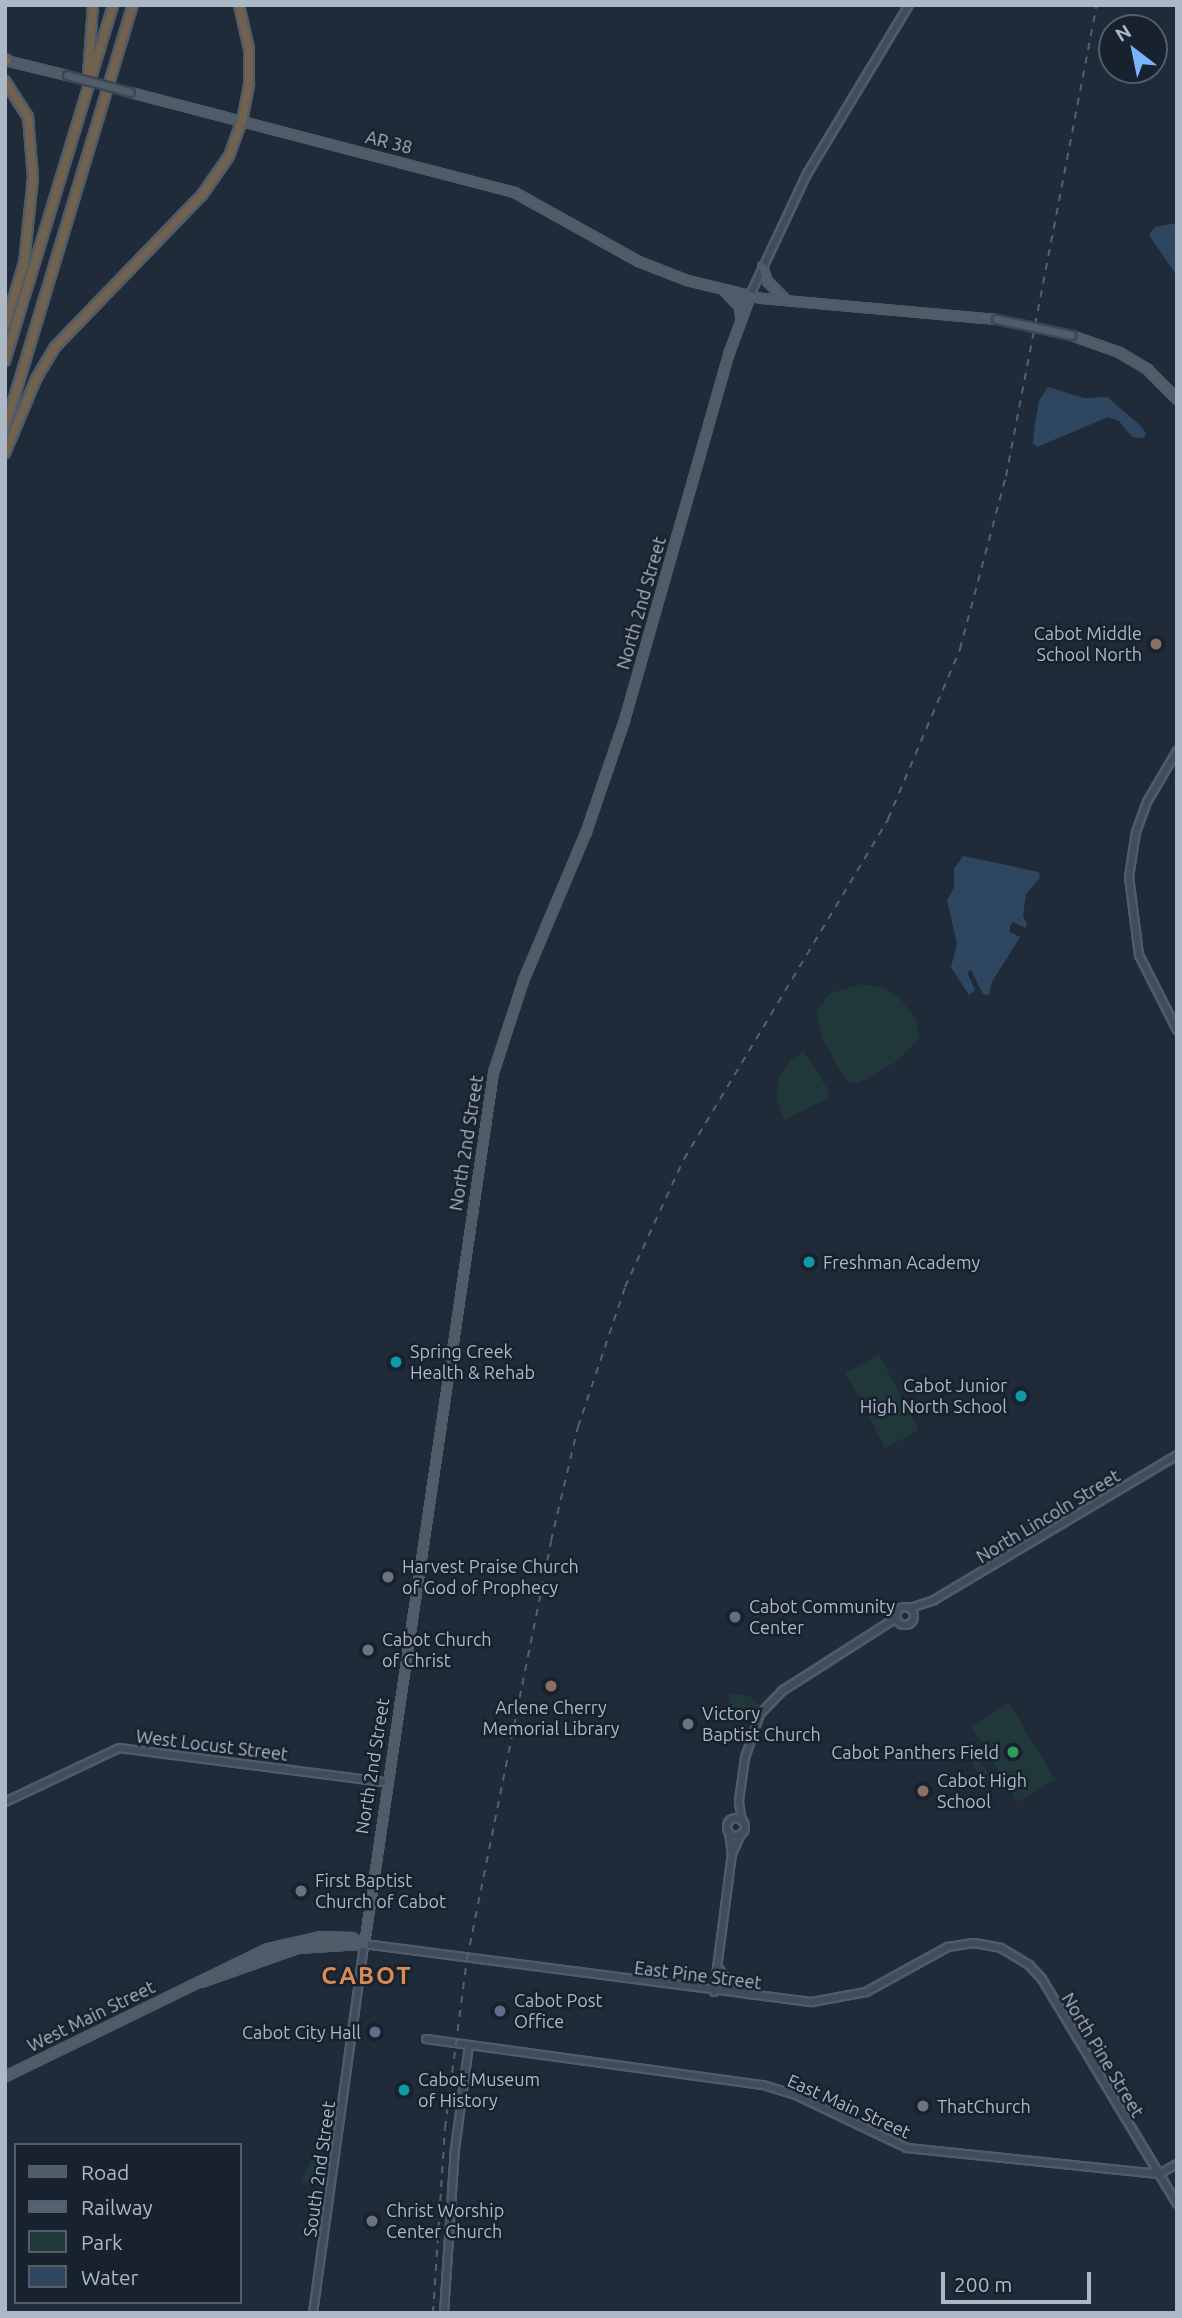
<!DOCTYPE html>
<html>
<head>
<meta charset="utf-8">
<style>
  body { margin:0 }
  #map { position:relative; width:1182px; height:2318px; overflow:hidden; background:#1f2b39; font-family:Ubuntu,sans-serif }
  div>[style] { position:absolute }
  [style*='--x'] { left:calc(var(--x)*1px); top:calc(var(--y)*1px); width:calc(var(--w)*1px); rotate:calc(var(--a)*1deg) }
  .green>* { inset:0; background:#21383a; transform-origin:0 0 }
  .water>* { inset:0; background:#2f4660 }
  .roads { filter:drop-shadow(2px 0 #505b67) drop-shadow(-2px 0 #505b67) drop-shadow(0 2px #505b67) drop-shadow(0 -2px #505b67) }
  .secondary>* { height:6px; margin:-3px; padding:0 3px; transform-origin:3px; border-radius:3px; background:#404c5d }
  .secondary>.ring { margin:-3px; padding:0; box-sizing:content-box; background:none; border:6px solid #404c5d; border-radius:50% }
  .primary>* { height:7px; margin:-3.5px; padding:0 3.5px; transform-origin:3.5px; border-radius:3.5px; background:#505c6a }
  .highway>* { height:8px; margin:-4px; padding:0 4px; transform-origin:4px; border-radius:4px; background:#70624f }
  .rail>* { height:2px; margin-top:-1px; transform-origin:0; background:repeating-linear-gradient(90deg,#546171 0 7px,transparent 0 14px) }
  .bridges { filter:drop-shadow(2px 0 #3c4653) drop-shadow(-2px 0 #3c4653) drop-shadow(0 2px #3c4653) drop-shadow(0 -2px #3c4653) }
  .primary-bridge>* { height:7px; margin:-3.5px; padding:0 3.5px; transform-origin:3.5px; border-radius:3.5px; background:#505c6a }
  .dots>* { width:19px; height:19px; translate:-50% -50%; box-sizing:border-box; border:4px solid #18222e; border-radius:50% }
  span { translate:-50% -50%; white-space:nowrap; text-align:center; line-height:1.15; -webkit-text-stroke:5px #18222e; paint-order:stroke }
  .street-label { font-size:18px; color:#adb8c6 }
  .poi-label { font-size:18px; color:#adb8c6 }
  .right { translate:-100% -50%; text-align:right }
  .left { translate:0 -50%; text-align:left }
  .district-label { font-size:24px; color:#da8a54; font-weight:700; letter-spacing:2px }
  .frame { position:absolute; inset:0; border:7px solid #adb8c6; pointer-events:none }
  .legend { position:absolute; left:14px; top:2143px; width:228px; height:161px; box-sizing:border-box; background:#18222e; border:2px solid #545e6b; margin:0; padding:9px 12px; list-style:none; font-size:21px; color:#adb8c6 }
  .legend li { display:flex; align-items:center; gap:14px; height:35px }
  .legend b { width:35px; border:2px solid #545e6b }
  .north { position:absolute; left:1098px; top:14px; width:70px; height:70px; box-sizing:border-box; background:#18222e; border:2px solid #545e6b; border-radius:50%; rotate:328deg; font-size:19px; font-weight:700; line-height:28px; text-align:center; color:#adb8c6 }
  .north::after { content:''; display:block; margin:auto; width:24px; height:32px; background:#7ab2fe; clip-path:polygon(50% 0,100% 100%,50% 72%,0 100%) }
  .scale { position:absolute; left:941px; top:2272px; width:150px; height:32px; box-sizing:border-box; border:4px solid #adb8c6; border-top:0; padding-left:9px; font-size:21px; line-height:24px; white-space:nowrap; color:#adb8c6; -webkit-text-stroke:5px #18222e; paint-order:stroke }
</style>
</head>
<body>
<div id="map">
  <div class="green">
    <i style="clip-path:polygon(861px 984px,883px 988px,900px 998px,916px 1021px,919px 1038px,899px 1060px,857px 1084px,846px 1081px,822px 1038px,816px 1010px,831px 993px)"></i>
    <i style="clip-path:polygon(804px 1051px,829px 1092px,828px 1098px,784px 1120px,777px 1099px,779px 1078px,791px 1060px)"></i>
    <i style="left:879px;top:1355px;width:85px;height:38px;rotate:62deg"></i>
    <i style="clip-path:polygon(730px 1693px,749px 1696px,760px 1705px,754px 1713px,728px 1710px)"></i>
    <i style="left:1009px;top:1703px;width:89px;height:44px;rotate:59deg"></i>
    <i style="left:977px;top:1755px;width:32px;height:8px;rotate:60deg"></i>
    <i style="clip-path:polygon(311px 2160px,325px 2162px,323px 2185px,301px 2182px)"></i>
  </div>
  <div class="water">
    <i style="clip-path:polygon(1177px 223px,1177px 276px,1149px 235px,1155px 227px)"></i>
    <i style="clip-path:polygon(1048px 387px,1084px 398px,1107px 397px,1141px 426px,1146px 433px,1144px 438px,1132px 437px,1119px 421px,1108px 417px,1037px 447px,1033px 443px,1035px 423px,1039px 401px)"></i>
    <i style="clip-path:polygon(963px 856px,1039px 872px,1040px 878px,1026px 894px,1023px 916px,1027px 924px,1025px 928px,1013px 922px,1010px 926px,1010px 932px,1020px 937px,992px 982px,989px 995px,983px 994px,971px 970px,967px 972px,975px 990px,969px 995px,951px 967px,957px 944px,947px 900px,954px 888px,954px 869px)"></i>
  </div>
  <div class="roads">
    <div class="secondary">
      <i style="--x:750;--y:295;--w:134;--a:-64.8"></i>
      <i style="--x:807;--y:174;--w:197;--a:-58.9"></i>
      <i style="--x:1177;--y:751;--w:59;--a:120.5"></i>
      <i style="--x:1147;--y:802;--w:32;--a:110"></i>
      <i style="--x:1136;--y:832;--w:46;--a:98.8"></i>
      <i style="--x:1129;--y:877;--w:79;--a:82.7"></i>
      <i style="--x:1139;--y:955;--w:84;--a:63.1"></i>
      <i class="ring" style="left:896px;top:1607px;width:12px;height:12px"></i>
      <i style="--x:910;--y:1608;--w:25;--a:-18"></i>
      <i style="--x:934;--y:1600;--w:283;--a:-30.8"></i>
      <i style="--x:5;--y:1802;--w:126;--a:-25.3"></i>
      <i style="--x:119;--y:1748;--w:269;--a:7.3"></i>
      <i class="ring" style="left:727px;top:1818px;width:12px;height:12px"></i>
      <i style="--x:742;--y:1821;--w:20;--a:-99"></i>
      <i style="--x:739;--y:1801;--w:43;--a:-82.1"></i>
      <i style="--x:745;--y:1758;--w:46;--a:-71.2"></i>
      <i style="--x:760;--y:1714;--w:32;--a:-46"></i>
      <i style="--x:782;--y:1691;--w:135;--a:-32.6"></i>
      <i style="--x:732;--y:1854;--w:22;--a:-66"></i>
      <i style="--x:717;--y:1967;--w:26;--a:50"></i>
      <i style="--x:734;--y:1987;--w:17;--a:25"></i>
      <i style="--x:714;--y:1992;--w:139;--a:-82.6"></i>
      <i style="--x:732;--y:1854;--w:21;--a:-98"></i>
      <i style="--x:426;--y:2039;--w:340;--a:7.8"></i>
      <i style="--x:763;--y:2085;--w:34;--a:17"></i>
      <i style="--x:796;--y:2095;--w:123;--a:25.5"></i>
      <i style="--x:907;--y:2148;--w:253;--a:5.9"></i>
      <i style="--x:1159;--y:2174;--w:21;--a:-29"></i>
      <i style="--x:313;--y:2313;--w:373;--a:-82.1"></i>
      <i style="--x:364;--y:1944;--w:452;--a:7.4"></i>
      <i style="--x:812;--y:2002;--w:55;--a:-10.5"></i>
      <i style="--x:866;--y:1992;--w:94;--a:-28.8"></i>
      <i style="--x:948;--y:1947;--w:26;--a:-9"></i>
      <i style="--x:974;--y:1943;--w:27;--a:10"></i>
      <i style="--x:1001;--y:1948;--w:33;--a:31"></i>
      <i style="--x:1029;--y:1965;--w:19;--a:47"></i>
      <i style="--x:1042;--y:1979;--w:262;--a:59"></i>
      <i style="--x:444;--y:2313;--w:164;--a:-86.2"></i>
      <i style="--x:455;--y:2149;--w:105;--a:-82.3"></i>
    </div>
    <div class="primary">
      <i style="--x:5;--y:60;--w:64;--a:13.6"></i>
      <i style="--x:130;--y:92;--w:397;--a:14.6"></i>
      <i style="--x:514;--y:192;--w:142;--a:29.1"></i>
      <i style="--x:638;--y:261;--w:53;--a:21.2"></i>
      <i style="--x:687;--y:280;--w:76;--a:13.7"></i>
      <i style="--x:761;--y:298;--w:236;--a:5.1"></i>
      <i style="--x:762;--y:266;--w:16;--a:72"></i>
      <i style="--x:767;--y:281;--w:25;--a:45"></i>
      <i style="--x:724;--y:290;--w:22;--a:47"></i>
      <i style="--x:739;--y:306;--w:11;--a:85"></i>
      <i style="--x:1071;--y:335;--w:51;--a:19.5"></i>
      <i style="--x:1119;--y:352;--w:33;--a:31"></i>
      <i style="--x:1147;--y:369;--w:42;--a:45"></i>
      <i style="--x:364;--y:1944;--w:881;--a:-81.58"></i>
      <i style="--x:493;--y:1072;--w:97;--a:-71.9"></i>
      <i style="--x:523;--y:980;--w:162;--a:-67.1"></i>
      <i style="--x:586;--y:831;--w:117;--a:-71.1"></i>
      <i style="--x:624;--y:720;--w:383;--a:-74.1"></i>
      <i style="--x:729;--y:352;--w:61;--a:-69.8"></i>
      <i style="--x:201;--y:1982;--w:102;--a:-19.5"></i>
      <i style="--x:297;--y:1948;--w:64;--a:-3.6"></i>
      <i style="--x:5;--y:2076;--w:292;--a:-26"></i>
      <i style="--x:268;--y:1948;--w:53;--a:-13"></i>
      <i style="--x:320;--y:1936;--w:31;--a:2"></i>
      <i style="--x:351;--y:1937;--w:15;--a:28"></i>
    </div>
    <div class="highway">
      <i style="--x:5;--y:59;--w:2;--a:27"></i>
      <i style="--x:88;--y:75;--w:70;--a:-85.9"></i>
      <i style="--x:5;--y:81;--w:43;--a:57.4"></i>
      <i style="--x:28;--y:117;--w:61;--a:85.3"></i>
      <i style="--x:33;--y:178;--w:85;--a:96"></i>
      <i style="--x:24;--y:263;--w:66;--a:106.8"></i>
      <i style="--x:5;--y:361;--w:372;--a:-73.1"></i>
      <i style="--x:5;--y:428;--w:442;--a:-73.2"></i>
      <i style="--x:5;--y:453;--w:82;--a:-67.2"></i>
      <i style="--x:37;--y:377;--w:35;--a:-59"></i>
      <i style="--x:55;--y:347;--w:211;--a:-46"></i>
      <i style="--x:202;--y:195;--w:47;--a:-55.3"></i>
      <i style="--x:229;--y:156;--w:37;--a:-70"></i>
      <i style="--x:242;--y:121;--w:38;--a:-79"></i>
      <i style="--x:249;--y:84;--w:35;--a:-90"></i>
      <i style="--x:249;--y:49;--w:45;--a:-102.8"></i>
    </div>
  </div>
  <div class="rail">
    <i style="--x:433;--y:2313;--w:185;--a:-86.3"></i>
    <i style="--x:445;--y:2128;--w:170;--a:-82.6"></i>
    <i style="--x:467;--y:1959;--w:426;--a:-78.6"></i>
    <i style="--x:551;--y:1541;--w:117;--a:-76.7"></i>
    <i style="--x:578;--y:1427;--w:148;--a:-71.4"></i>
    <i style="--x:625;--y:1287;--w:141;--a:-65.3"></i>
    <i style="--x:684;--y:1159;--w:397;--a:-59"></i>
    <i style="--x:888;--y:819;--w:185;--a:-67"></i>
    <i style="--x:960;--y:649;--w:179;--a:-75.1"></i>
    <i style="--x:1006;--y:476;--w:480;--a:-79.1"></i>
  </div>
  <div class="bridges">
    <div class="primary-bridge">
      <i style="--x:67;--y:75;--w:65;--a:15.1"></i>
      <i style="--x:996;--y:319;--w:77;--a:12"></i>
    </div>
  </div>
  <div class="dots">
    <i style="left:1156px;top:644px;background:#8d6e63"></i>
    <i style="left:809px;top:1262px;background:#0f9aa8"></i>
    <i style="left:396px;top:1362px;background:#0f9aa8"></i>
    <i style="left:1021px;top:1396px;background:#0f9aa8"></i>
    <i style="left:388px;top:1577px;background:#6b7280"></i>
    <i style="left:735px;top:1617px;background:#5c6f8a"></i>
    <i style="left:368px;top:1650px;background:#6b7280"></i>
    <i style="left:551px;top:1686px;background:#8d6e63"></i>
    <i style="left:688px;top:1724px;background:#6b7280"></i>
    <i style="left:1013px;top:1752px;background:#2e9e5b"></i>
    <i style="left:923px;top:1791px;background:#8d6e63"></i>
    <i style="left:301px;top:1891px;background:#6b7280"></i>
    <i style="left:500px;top:2011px;background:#5c6f8a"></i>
    <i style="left:375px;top:2032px;background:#5c6f8a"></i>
    <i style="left:404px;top:2090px;background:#0f9aa8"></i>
    <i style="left:923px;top:2106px;background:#6b7280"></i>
    <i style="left:372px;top:2221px;background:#6b7280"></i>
  </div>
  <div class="street-label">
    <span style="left:389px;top:142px;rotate:14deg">AR 38</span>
    <span style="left:641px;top:603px;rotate:-74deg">North 2nd Street</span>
    <span style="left:466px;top:1143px;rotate:-81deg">North 2nd Street</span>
    <span style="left:1048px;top:1516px;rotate:-31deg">North Lincoln Street</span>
    <span style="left:212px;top:1745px;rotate:7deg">West Locust Street</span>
    <span style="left:372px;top:1766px;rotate:-81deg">North 2nd Street</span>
    <span style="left:698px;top:1975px;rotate:7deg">East Pine Street</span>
    <span style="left:91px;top:2016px;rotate:-26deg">West Main Street</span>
    <span style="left:1103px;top:2055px;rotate:59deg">North Pine Street</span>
    <span style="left:849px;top:2106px;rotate:24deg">East Main Street</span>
    <span style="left:319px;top:2169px;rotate:-82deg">South 2nd Street</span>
  </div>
  <div class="poi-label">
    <span class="right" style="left:1142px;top:644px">Cabot Middle<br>School North</span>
    <span class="left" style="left:823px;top:1262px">Freshman Academy</span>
    <span class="left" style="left:410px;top:1362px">Spring Creek<br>Health &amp; Rehab</span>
    <span class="right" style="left:1007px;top:1396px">Cabot Junior<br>High North School</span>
    <span class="left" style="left:402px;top:1577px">Harvest Praise Church<br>of God of Prophecy</span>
    <span class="left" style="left:749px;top:1617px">Cabot Community<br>Center</span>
    <span class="left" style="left:382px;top:1650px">Cabot Church<br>of Christ</span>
    <span style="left:551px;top:1718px">Arlene Cherry<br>Memorial Library</span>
    <span class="left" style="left:702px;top:1724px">Victory<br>Baptist Church</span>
    <span class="right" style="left:999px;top:1752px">Cabot Panthers Field</span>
    <span class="left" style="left:937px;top:1791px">Cabot High<br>School</span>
    <span class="left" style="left:315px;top:1891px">First Baptist<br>Church of Cabot</span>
    <span class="left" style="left:514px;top:2011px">Cabot Post<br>Office</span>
    <span class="right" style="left:361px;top:2032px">Cabot City Hall</span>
    <span class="left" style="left:418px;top:2090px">Cabot Museum<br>of History</span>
    <span class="left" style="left:937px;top:2106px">ThatChurch</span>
    <span class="left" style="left:386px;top:2221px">Christ Worship<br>Center Church</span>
  </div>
  <div class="district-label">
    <span style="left:367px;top:1976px">CABOT</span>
  </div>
  <div class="frame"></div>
  <ul class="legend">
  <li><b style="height:9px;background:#505c6a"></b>Road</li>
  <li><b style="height:9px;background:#546171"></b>Railway</li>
  <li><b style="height:19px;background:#21383a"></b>Park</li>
  <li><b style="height:19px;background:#2f4660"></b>Water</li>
  </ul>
  <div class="north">N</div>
  <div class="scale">200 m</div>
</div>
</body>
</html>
